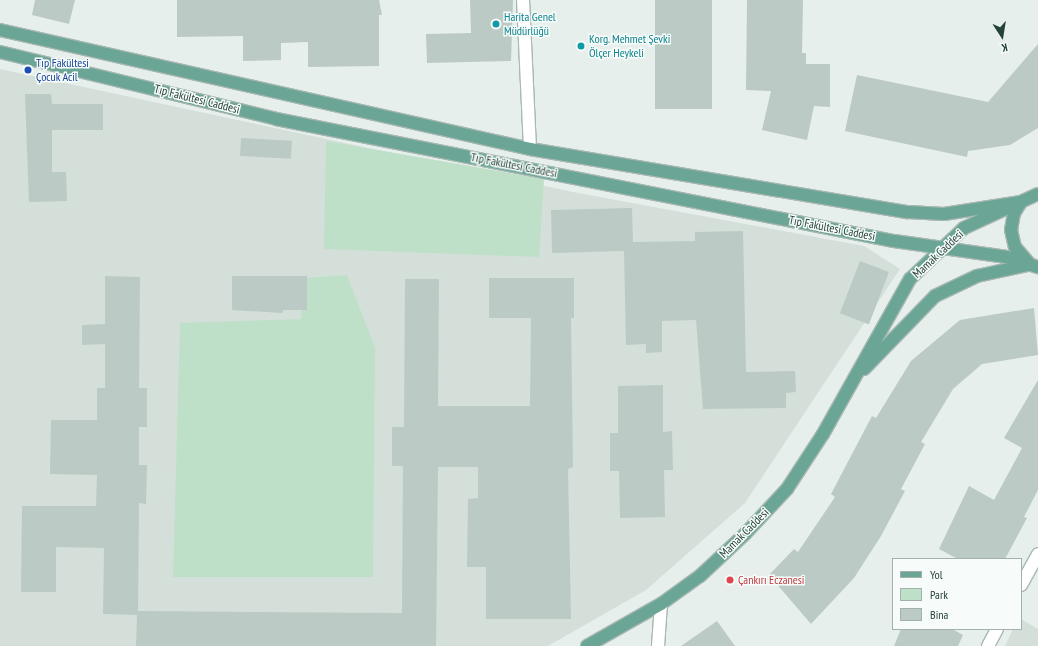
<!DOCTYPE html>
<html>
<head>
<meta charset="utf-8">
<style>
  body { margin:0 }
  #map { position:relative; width:1038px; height:646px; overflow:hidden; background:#e6efeb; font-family:"PT Sans Narrow",sans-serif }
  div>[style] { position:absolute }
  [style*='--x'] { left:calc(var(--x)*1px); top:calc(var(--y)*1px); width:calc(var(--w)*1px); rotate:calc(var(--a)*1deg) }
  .built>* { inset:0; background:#d4dfda }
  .green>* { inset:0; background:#bfe0c8 }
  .building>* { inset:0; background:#bbcac4; transform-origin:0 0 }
  .roads { filter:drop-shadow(1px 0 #a8b8b2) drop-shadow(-1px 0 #a8b8b2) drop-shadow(0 1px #a8b8b2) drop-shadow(0 -1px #a8b8b2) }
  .minor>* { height:12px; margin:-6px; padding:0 6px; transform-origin:6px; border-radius:6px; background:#fff }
  .major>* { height:12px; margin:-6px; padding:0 6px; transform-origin:6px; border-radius:6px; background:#6aa596 }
  .dots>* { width:11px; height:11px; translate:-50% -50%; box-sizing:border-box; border:2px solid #f7fbf9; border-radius:50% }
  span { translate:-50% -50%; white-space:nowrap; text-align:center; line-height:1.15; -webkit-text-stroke:3px #f7fbf9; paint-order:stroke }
  .culture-label { font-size:12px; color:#0d838f }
  .left { translate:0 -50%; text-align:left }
  .transit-label { font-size:12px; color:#164399 }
  .street-label { font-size:12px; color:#24423a }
  .health-label { font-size:12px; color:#be3a42 }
  .legend { position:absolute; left:892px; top:558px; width:130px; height:72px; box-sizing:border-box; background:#f7fbf9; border:1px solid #a3b1ad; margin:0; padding:5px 7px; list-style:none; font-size:12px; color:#24423a }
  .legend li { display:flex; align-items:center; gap:8px; height:20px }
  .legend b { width:20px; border:1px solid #a3b1ad }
  .north { position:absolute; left:982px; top:16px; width:40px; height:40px; -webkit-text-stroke:3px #f7fbf9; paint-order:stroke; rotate:168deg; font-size:11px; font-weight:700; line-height:16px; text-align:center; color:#24423a }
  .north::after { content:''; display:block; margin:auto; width:14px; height:18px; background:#24423a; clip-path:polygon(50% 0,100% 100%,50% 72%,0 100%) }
</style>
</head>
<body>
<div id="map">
  <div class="built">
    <i style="clip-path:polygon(0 69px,573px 192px,864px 246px,900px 269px,745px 503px,646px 590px,548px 646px,0 646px)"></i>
    <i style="clip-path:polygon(1021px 619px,1038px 629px,1038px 646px,1005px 646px,1013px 629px,1021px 629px)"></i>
  </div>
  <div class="green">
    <i style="clip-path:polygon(326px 141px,544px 179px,539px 257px,324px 249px)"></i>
    <i style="clip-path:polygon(347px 275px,375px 348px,373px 577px,173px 577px,180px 323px,301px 319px,303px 278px)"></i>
  </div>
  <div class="building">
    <i style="clip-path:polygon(35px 0,75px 0,69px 24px,32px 15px)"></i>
    <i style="clip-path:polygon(177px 0,379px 0,382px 15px,379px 15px,379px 66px,308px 67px,308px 42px,281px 43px,281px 60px,243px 61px,243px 36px,177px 37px)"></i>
    <i style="clip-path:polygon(470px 0,513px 0,511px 61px,427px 63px,426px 34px,471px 33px)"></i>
    <i style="left:655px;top:0;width:57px;height:109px"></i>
    <i style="clip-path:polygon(747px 0,803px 0,802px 53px,806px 53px,806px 64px,830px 64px,830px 107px,814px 106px,807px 140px,762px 130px,771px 91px,746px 90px)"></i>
    <i style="clip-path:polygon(1038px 44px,1038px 128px,1010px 145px,968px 151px,967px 157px,845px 131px,857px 75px,988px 102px)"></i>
    <i style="clip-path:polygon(25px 94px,51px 94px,52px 104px,103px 104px,103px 130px,52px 130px,52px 172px,66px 172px,67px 201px,29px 202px)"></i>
    <i style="left:241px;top:138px;width:51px;height:18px;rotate:3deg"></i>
    <i style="clip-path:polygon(632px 208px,633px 242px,695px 241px,695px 232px,743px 231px,746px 372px,795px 371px,796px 392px,786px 393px,786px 408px,703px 409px,696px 320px,662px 321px,662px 352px,646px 353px,646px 344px,626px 345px,624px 251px,552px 253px,551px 210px)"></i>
    <i style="left:860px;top:261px;width:31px;height:56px;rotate:21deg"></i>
    <i style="clip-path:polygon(105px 276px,140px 277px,139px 388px,147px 388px,147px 427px,139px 427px,139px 465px,147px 465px,146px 504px,139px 503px,138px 611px,402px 613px,403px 466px,392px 466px,392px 427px,404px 427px,405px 279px,439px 279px,438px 406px,530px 406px,531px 318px,489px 318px,489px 278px,574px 278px,574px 318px,571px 318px,573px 467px,568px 469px,571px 619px,486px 619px,486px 567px,467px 567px,468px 499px,478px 498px,478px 467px,438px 467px,436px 646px,136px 646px,137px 615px,103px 614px,104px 548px,56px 547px,56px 592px,21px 592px,22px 506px,96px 506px,97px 475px,50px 474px,51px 420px,97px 420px,97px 388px,105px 388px,105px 344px,82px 345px,82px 325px,105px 324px)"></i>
    <i style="clip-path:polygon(232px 276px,307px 276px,307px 310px,283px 310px,283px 313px,232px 310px)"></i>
    <i style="clip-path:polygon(1034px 308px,1038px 355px,982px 364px,953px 389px,921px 442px,925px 444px,901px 489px,905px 491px,881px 536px,854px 578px,811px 624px,769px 575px,794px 549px,798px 552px,835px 497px,831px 494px,872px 416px,876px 418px,911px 361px,960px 320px)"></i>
    <i style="clip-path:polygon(1038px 380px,1038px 490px,1024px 517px,1027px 518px,1005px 559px,958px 559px,939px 549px,969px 486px,994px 500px,1022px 448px,1004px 438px)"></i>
    <i style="clip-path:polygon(663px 385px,663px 432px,672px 431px,673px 470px,664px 470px,665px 517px,620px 518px,619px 471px,610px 471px,610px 433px,618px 433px,618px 386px)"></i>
    <i style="clip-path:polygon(717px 621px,735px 646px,681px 646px)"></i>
    <i style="clip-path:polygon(901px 629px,952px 629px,963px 635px,958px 646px,894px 646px)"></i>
  </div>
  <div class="roads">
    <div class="minor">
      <i style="--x:523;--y:0;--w:149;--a:87.3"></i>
      <i style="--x:1021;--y:585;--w:35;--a:-61"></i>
      <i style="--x:658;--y:646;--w:42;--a:-85.9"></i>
      <i style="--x:988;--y:646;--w:19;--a:-62"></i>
    </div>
    <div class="major">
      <i style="--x:0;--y:30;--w:543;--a:12.65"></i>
      <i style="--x:530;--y:149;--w:383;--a:9.5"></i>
      <i style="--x:908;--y:212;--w:36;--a:3"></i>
      <i style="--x:944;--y:214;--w:78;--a:-8.9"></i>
      <i style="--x:0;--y:52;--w:284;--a:13.6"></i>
      <i style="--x:276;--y:119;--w:630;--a:11.17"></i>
      <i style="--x:894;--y:241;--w:114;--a:8.1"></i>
      <i style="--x:1007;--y:257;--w:33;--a:18"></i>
      <i style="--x:1021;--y:202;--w:13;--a:122"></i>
      <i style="--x:1014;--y:213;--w:17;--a:100"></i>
      <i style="--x:1011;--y:230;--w:17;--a:77"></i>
      <i style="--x:1015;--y:247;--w:23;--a:49"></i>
      <i style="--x:864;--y:369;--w:102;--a:-45.8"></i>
      <i style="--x:935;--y:296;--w:47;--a:-25.5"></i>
      <i style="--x:977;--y:276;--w:51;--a:-12.4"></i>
      <i style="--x:587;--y:646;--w:85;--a:-29.6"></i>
      <i style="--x:661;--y:604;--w:48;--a:-35.7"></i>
      <i style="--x:700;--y:576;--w:62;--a:-43"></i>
      <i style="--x:745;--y:534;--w:62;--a:-47"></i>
      <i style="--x:787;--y:489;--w:66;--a:-56.8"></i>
      <i style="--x:823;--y:434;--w:178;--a:-60.7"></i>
      <i style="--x:910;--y:279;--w:74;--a:-43.4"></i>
      <i style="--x:964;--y:228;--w:81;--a:-24.7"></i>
    </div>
  </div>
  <div class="dots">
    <i style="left:496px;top:24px;background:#0f9aa8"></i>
    <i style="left:581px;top:46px;background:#0f9aa8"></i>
    <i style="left:28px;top:70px;background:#1a4fb4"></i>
    <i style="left:730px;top:580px;background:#e0444e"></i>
  </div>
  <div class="culture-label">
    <span class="left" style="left:504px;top:24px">Harita Genel<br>Müdürlüğü</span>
    <span class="left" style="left:589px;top:46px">Korg. Mehmet Şevki<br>Ölçer Heykeli</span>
  </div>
  <div class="transit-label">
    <span class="left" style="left:36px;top:70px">Tıp Fakültesi<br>Çocuk Acil</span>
  </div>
  <div class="street-label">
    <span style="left:197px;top:99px;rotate:14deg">Tıp Fakültesi Caddesi</span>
    <span style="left:514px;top:165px;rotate:11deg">Tıp Fakültesi Caddesi</span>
    <span style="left:832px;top:228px;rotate:11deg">Tıp Fakültesi Caddesi</span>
    <span style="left:938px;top:254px;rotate:-43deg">Mamak Caddesi</span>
    <span style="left:744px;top:533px;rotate:-45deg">Mamak Caddesi</span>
  </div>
  <div class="health-label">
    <span class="left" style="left:738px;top:580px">Çankırı Eczanesi</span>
  </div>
  <ul class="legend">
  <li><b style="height:5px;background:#6aa596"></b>Yol</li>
  <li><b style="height:11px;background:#bfe0c8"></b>Park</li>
  <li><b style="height:11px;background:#bbcac4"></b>Bina</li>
  </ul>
  <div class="north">K</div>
</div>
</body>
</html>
